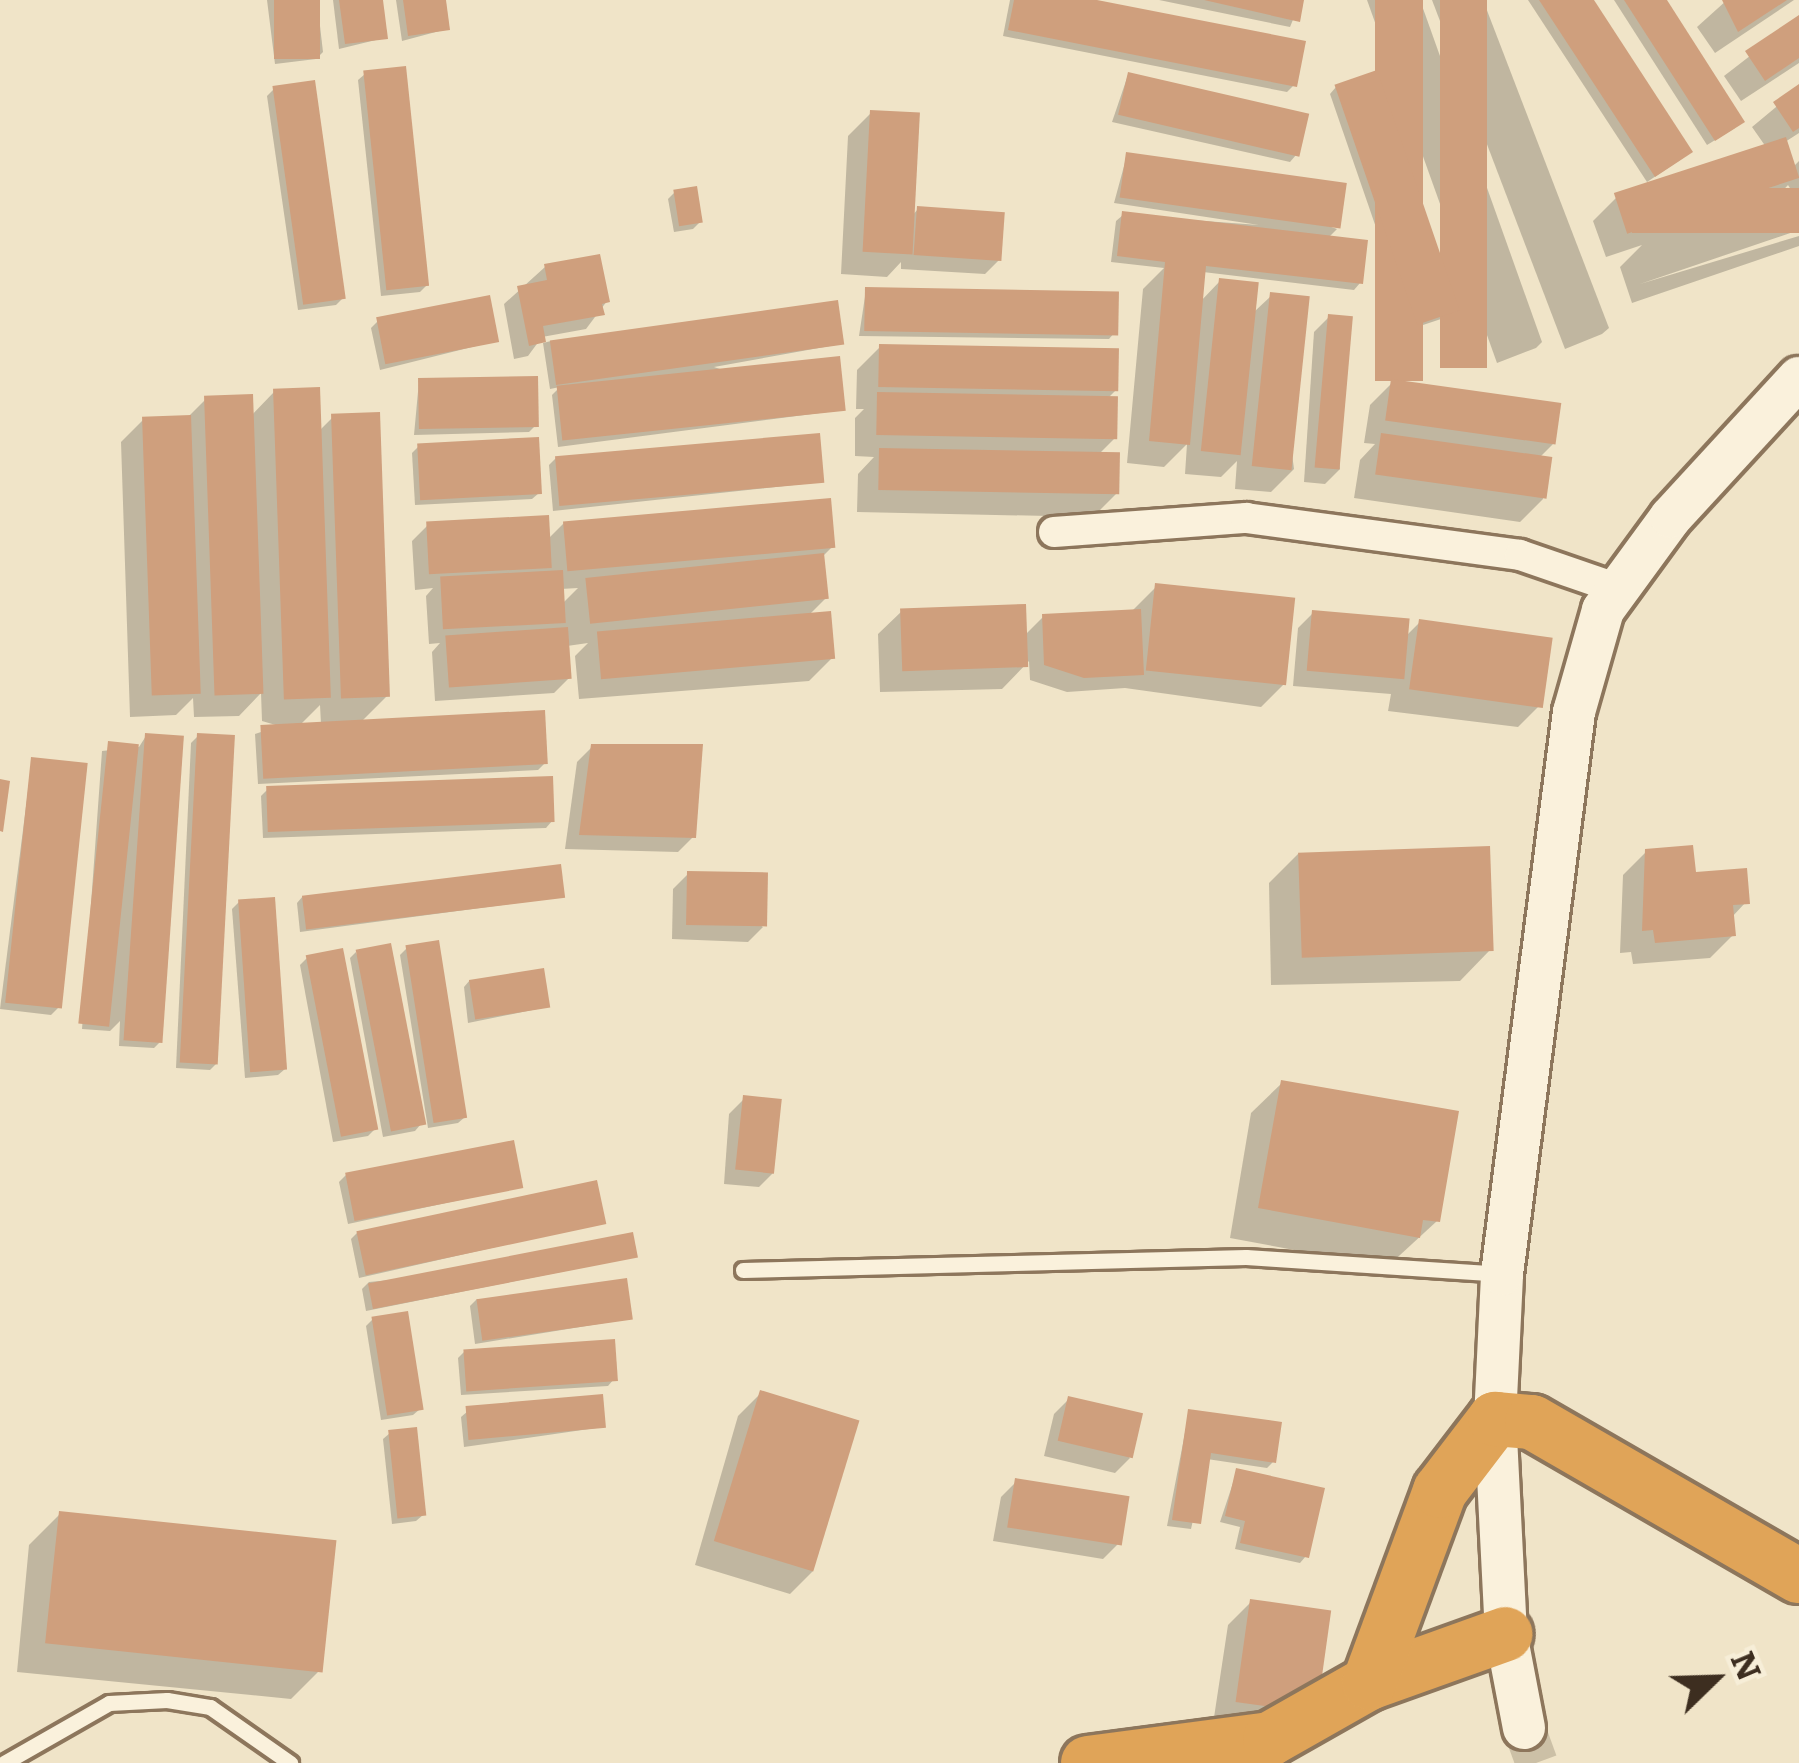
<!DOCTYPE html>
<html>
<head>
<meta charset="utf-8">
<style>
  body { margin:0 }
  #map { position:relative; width:1799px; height:1763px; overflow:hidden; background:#f0e4c8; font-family:Literata,serif }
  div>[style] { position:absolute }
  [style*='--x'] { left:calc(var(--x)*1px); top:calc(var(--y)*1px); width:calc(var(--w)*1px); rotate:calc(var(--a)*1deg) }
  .shadow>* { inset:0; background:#0003 }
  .building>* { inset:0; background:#cf9f7d; transform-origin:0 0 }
  .secondary-tunnel>* { height:42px; margin-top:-21px; transform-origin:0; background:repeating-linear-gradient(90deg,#ccc0a6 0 42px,transparent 0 63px) }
  .roads { filter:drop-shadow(3px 0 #8d765c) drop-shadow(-3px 0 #8d765c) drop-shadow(0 3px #8d765c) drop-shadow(0 -3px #8d765c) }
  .service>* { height:15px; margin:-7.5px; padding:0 7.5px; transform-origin:7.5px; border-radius:7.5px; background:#faf1dc }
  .minor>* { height:30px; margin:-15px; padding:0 15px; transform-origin:15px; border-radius:15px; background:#faf1dc }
  .secondary>* { height:42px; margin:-21px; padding:0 21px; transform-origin:21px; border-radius:21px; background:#faf1dc }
  .motorway>* { height:54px; margin:-27px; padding:0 27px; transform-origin:27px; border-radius:27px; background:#e0a458 }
  span { translate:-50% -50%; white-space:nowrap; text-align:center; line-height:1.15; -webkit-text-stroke:10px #f7eed8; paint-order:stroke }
  .north { position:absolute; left:1655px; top:1619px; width:120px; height:120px; -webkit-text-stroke:9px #f7eed8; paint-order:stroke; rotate:67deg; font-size:33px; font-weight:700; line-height:48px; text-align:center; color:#3d2e20 }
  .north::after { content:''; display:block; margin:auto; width:42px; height:54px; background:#3d2e20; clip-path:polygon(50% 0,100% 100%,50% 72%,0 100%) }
</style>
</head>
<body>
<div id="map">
  <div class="shadow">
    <i style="clip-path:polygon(267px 0,317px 0,323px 52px,316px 59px,275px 64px)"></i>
    <i style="clip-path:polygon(333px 0,380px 0,384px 38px,339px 49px)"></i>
    <i style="clip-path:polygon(396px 0,443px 0,447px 29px,402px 41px)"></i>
    <i style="clip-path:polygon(1010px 0,1081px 0,1294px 85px,1287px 92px,1003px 36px)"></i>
    <i style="clip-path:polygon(1159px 0,1301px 0,1290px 27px)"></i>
    <i style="clip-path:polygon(1367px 0,1420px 0,1542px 342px,1536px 348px,1497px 363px)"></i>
    <i style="clip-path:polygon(1432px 0,1483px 0,1609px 328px,1602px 334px,1565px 349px)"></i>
    <i style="clip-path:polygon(1528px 0,1590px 0,1683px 158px,1647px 182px)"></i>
    <i style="clip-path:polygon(1614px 0,1664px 0,1735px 128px,1707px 145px)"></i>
    <i style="clip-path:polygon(1727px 0,1794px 0,1715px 53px,1697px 27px)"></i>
    <i style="clip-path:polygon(1799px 18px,1799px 63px,1741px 101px,1724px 76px)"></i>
    <i style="clip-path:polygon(365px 74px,427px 285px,420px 292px,381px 296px,358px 80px)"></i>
    <i style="clip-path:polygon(1128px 75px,1296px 155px,1290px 162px,1112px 122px)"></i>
    <i style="clip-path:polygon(1336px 87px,1457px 309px,1450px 316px,1411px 329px,1330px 94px)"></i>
    <i style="clip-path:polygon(evenodd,1799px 88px,1799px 133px,1785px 142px,1794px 166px,1799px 161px,1799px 230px,1640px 284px,1799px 236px,1799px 246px,1632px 303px,1620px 267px,1642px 245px,1606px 257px,1593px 221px,1616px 198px,1766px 147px,1752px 127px,1799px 88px,1788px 185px,1793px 193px,1775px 199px,1788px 185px)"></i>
    <i style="clip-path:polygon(274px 89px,343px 298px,336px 305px,298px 310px,267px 96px)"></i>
    <i style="clip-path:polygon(871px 113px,912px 216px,918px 209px,1000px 259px,985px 274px,901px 269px,901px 262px,887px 277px,841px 274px,848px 136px)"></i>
    <i style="clip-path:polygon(1127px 155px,1337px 229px,1328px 238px,1360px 283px,1354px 290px,1203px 272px,1200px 302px,1220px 281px,1254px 312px,1271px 296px,1294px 469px,1271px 492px,1235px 489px,1237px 461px,1221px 477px,1185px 474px,1187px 444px,1164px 467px,1127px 463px,1143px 289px,1164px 268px,1111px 262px,1116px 221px,1123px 215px,1259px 225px,1114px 203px)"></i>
    <i style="clip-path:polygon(675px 192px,700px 222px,693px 229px,674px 232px,668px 199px)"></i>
    <i style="clip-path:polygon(545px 267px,607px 301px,586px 329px,542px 337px,528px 356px,514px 359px,504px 304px)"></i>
    <i style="clip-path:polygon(866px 290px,1115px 332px,1109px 339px,859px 336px)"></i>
    <i style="clip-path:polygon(1329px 317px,1340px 469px,1325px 484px,1304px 482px,1314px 332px)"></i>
    <i style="clip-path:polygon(378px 321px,496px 341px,380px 370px,371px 328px)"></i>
    <i style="clip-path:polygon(551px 341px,841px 344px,714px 367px,843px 410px,558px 447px,552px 395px,560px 387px,550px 389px,543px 343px)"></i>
    <i style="clip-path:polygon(880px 347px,1116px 390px,1106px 400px,1114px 439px,1098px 455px,1116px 494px,1093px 517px,857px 512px,858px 474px,874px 457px,855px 456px,855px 418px,864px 409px,856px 409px,857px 370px)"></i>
    <i style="clip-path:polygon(419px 381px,536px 425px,529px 432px,414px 435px)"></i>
    <i style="clip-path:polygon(1393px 382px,1553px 444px,1538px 459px,1543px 499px,1520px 522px,1354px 498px,1360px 460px,1375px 444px,1364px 443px,1370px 405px)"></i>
    <i style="clip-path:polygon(evenodd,274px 392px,319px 431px,333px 417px,388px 695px,361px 722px,545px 763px,538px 770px,258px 784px,255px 734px,279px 726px,262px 721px,261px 693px,239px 716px,194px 717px,193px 698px,176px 715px,130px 717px,121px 442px,144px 419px,187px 418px,206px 399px,251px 416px,274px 392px,320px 705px,321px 724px,300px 725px,320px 705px)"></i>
    <i style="clip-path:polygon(419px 446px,539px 493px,532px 499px,415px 505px,412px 453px)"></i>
    <i style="clip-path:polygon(556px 458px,821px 482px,553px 511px,549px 465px)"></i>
    <i style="clip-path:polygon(evenodd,564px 523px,832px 547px,822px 557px,826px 598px,808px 616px,832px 658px,809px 681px,579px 699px,575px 656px,588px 643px,567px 646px,569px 678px,554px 693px,435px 701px,432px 652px,440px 643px,429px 644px,426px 596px,433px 588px,415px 590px,412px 541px,427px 526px,547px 540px,564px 523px,578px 588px,562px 604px,561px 589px,578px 588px)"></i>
    <i style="clip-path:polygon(1156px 587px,1284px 684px,1261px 707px,1125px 688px,1067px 692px,1030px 680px,1029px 661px,1002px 689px,880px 692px,878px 634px,902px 611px,1024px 636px,1043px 617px,1133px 610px)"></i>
    <i style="clip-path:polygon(1313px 613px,1405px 637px,1420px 622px,1541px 704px,1518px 727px,1388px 711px,1391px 694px,1293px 686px,1298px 628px)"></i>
    <i style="clip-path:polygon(146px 736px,161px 1041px,154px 1048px,119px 1046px,120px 1021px,110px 1031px,82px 1029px,102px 751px,139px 747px)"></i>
    <i style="clip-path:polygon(198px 736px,217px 1063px,210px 1070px,176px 1068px,191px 743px)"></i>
    <i style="clip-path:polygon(592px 747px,693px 837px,678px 852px,565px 849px,577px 762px)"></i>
    <i style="clip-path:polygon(32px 760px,58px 1008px,51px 1015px,0 1009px)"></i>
    <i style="clip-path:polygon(268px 789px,552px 821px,546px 828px,263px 838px,261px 796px)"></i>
    <i style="clip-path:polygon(1646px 852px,1746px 902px,1731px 918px,1733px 935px,1710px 958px,1633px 964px,1631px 952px,1620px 953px,1623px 875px)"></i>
    <i style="clip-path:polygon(1299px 853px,1490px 950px,1460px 981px,1271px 985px,1269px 883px)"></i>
    <i style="clip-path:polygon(688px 874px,763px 927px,748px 942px,672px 939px,673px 889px)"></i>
    <i style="clip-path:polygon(303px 896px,562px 897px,300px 932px,297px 903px)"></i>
    <i style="clip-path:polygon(239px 902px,285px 1069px,278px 1075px,245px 1078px,232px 909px)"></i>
    <i style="clip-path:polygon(407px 948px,465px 1117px,458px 1123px,428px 1128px,400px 955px)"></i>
    <i style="clip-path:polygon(356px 952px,421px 1124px,415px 1131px,383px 1137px,350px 958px)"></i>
    <i style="clip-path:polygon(307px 958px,375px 1129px,368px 1136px,333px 1142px,300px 965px)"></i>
    <i style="clip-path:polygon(470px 980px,547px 1007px,468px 1023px,464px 987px)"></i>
    <i style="clip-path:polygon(1282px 1083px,1437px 1221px,1387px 1267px,1230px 1238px,1251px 1113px)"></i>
    <i style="clip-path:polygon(744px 1099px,774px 1172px,759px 1187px,724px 1184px,729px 1114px)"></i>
    <i style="clip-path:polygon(346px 1175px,520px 1187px,348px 1224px,339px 1182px)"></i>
    <i style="clip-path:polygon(602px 1223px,359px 1278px,351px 1239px,358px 1232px)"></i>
    <i style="clip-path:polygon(635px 1257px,366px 1311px,362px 1289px,369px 1282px)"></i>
    <i style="clip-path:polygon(477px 1299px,629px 1319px,475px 1344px,470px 1306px)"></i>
    <i style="clip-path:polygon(373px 1319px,420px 1409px,413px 1415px,381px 1420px,366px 1326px)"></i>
    <i style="clip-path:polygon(465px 1351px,614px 1379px,608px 1386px,461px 1395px,458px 1358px)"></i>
    <i style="clip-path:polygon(761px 1393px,813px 1571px,790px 1594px,695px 1565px,738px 1416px)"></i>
    <i style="clip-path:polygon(1069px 1399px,1130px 1458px,1115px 1473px,1044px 1456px,1054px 1414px)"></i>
    <i style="clip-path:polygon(468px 1411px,603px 1427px,464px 1447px,461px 1417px)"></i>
    <i style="clip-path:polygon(1189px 1412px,1274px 1461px,1267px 1468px,1207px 1459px,1191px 1529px,1167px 1526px)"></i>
    <i style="clip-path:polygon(390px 1433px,423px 1515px,416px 1521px,392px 1524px,383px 1439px)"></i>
    <i style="clip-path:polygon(1237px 1471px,1306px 1556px,1300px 1563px,1235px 1549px,1240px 1527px,1220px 1522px)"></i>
    <i style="clip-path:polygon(1016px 1482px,1118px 1544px,1103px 1559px,993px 1541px,1001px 1497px)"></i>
    <i style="clip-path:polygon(60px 1514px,321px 1669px,291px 1699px,17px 1672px,29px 1545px)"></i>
    <i style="clip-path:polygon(1251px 1602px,1312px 1713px,1213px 1724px,1228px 1625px)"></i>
  </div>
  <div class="building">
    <i style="left:274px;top:0;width:46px;height:59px"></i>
    <i style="clip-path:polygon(339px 0,383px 0,388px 39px,345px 44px)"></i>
    <i style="clip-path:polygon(403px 0,446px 0,450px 30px,408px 36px)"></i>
    <i style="clip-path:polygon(1014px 0,1097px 0,1306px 41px,1297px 87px,1008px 30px)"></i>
    <i style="clip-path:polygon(1204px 0,1304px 0,1300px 22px)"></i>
    <i style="left:1375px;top:0;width:48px;height:381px"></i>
    <i style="left:1440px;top:0;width:47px;height:368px"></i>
    <i style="clip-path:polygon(1539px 0,1594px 0,1693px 152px,1655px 177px)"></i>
    <i style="clip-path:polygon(1624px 0,1667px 0,1745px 122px,1715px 141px)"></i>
    <i style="clip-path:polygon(1722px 0,1787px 0,1738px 32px)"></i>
    <i style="clip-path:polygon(1799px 15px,1799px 58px,1765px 81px,1745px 51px)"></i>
    <i style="left:406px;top:66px;width:221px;height:43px;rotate:84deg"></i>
    <i style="left:1377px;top:70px;width:254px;height:45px;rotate:71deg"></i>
    <i style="left:1128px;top:72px;width:186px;height:44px;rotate:13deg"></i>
    <i style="left:315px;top:80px;width:221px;height:43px;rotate:82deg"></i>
    <i style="clip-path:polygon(1799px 84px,1799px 128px,1793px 132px,1773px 102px)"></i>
    <i style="left:870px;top:110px;width:50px;height:142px;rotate:3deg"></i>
    <i style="left:1786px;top:137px;width:43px;height:181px;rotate:72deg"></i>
    <i style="left:1126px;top:152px;width:223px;height:46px;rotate:8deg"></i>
    <i style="left:697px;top:186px;width:37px;height:24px;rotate:81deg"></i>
    <i style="left:1799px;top:188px;width:45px;height:167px;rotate:90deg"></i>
    <i style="left:917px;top:206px;width:88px;height:49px;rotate:4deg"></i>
    <i style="clip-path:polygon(1122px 211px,1368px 240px,1363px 284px,1206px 266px,1190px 445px,1149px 441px,1165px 262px,1117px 256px)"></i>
    <i style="clip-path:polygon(600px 254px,610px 302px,602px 304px,605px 315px,543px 326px,546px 342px,529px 346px,517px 286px,547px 280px,544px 264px)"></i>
    <i style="left:1219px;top:278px;width:40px;height:174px;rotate:6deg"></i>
    <i style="left:865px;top:287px;width:254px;height:44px;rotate:1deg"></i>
    <i style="left:1270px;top:292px;width:40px;height:175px;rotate:6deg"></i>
    <i style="left:490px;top:295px;width:48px;height:116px;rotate:79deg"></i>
    <i style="left:838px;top:300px;width:45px;height:291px;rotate:82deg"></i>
    <i style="left:1328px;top:314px;width:25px;height:154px;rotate:5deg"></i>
    <i style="left:879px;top:344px;width:240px;height:43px;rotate:1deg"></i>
    <i style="left:840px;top:356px;width:55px;height:285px;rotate:84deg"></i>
    <i style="left:538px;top:376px;width:51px;height:120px;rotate:89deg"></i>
    <i style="left:1391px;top:379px;width:172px;height:42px;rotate:8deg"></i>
    <i style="left:320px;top:387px;width:311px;height:47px;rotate:88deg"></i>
    <i style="left:877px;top:392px;width:241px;height:43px;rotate:1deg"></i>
    <i style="left:253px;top:394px;width:300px;height:49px;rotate:88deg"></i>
    <i style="left:380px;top:412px;width:285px;height:49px;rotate:88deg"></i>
    <i style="left:191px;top:415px;width:279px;height:49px;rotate:88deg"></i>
    <i style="left:820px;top:433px;width:50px;height:266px;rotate:85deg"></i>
    <i style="left:1381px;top:433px;width:173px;height:42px;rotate:8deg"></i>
    <i style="left:539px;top:437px;width:57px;height:122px;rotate:87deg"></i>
    <i style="left:879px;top:448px;width:241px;height:42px;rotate:1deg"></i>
    <i style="left:831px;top:498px;width:50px;height:269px;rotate:85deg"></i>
    <i style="left:549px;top:515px;width:53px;height:123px;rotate:87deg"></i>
    <i style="left:824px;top:553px;width:46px;height:240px;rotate:84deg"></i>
    <i style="left:563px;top:570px;width:53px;height:123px;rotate:87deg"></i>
    <i style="left:1155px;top:583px;width:141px;height:88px;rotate:6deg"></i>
    <i style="left:1026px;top:604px;width:63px;height:126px;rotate:88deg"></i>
    <i style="clip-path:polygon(1141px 609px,1144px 675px,1084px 678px,1044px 665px,1042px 614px)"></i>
    <i style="left:1312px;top:610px;width:98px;height:61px;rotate:5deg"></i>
    <i style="left:831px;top:611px;width:48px;height:235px;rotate:85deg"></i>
    <i style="left:1419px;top:619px;width:135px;height:71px;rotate:8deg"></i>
    <i style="left:568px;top:627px;width:52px;height:123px;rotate:86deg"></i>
    <i style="left:545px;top:710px;width:54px;height:285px;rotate:87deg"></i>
    <i style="left:145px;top:733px;width:39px;height:308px;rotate:4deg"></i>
    <i style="left:197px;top:733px;width:38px;height:330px;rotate:3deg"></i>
    <i style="left:108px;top:741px;width:31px;height:284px;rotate:6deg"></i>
    <i style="clip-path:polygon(591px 744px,703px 744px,696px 838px,579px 835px)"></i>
    <i style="left:31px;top:757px;width:57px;height:247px;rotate:6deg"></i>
    <i style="left:553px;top:776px;width:46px;height:287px;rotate:88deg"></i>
    <i style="clip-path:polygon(0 779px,10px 781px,3px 832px,0 831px)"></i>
    <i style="clip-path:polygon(1693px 845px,1696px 872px,1747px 868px,1750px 904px,1733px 905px,1736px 936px,1655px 943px,1653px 930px,1642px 931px,1645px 849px)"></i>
    <i style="left:1490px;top:846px;width:105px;height:192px;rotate:88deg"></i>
    <i style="left:561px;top:864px;width:34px;height:261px;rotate:83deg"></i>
    <i style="left:687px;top:871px;width:81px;height:54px;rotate:1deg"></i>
    <i style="left:275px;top:897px;width:173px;height:37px;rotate:86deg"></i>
    <i style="left:439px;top:940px;width:180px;height:34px;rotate:81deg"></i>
    <i style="left:391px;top:943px;width:185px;height:36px;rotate:79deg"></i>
    <i style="left:343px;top:948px;width:185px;height:38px;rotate:79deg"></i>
    <i style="left:544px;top:968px;width:40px;height:76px;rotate:81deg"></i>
    <i style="clip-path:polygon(1281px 1080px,1459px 1111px,1440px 1222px,1423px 1220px,1420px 1238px,1258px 1208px)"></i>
    <i style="left:743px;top:1095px;width:39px;height:75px;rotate:6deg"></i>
    <i style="left:514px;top:1140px;width:49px;height:172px;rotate:79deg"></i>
    <i style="left:597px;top:1180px;width:45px;height:246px;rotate:78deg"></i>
    <i style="left:633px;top:1232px;width:26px;height:270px;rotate:79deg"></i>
    <i style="left:627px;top:1278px;width:42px;height:152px;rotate:82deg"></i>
    <i style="left:408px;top:1311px;width:100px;height:37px;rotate:81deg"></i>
    <i style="left:615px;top:1339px;width:42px;height:152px;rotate:86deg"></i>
    <i style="left:760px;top:1390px;width:104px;height:158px;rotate:17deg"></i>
    <i style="left:603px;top:1394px;width:34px;height:138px;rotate:85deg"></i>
    <i style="left:1068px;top:1396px;width:77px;height:46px;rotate:13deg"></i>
    <i style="clip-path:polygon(1188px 1409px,1282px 1422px,1276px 1463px,1211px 1453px,1201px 1524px,1172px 1520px)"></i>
    <i style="left:417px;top:1427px;width:89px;height:29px;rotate:84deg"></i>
    <i style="clip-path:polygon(1236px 1468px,1325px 1488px,1309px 1558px,1240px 1543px,1245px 1521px,1225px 1516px)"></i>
    <i style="left:1015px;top:1478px;width:116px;height:50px;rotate:9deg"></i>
    <i style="left:59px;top:1511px;width:279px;height:133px;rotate:6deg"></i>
    <i style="left:1250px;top:1599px;width:82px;height:104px;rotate:8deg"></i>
  </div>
  <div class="secondary-tunnel">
    <i style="--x:1524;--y:1728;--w:37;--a:70"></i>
  </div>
  <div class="roads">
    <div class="service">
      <i style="--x:743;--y:1270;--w:503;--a:-1.48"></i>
      <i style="--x:1246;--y:1257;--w:254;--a:3.8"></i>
      <i style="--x:4;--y:1763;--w:121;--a:-29.7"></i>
      <i style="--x:109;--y:1703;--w:58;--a:-3"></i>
      <i style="--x:167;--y:1700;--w:44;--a:9.2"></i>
      <i style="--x:210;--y:1707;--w:98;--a:35"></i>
    </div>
    <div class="minor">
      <i style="--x:1054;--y:532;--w:193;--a:-4.2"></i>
      <i style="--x:1246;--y:518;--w:276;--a:7.7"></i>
      <i style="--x:1520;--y:555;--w:105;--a:19"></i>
    </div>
    <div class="secondary">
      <i style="--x:1524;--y:1728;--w:96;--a:-100.8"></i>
      <i style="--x:1506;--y:1634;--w:215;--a:-92.9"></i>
      <i style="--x:1495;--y:1419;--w:145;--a:-87.2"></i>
      <i style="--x:1502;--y:1274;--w:567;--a:-82.7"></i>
      <i style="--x:1574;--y:712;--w:106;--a:-74.1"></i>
      <i style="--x:1603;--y:610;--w:115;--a:-53.8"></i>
      <i style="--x:1671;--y:517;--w:189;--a:-47.4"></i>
    </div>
    <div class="motorway">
      <i style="--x:1369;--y:1683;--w:145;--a:-19.7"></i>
      <i style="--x:1088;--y:1763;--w:184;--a:-7.5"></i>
      <i style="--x:1270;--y:1739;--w:114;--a:-29.5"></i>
      <i style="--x:1369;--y:1683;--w:205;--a:-69.7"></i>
      <i style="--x:1440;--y:1491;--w:91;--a:-52.6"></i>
      <i style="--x:1495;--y:1419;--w:37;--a:5"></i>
      <i style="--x:1532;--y:1422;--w:308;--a:30"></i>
    </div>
  </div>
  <div class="north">N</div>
</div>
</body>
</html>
